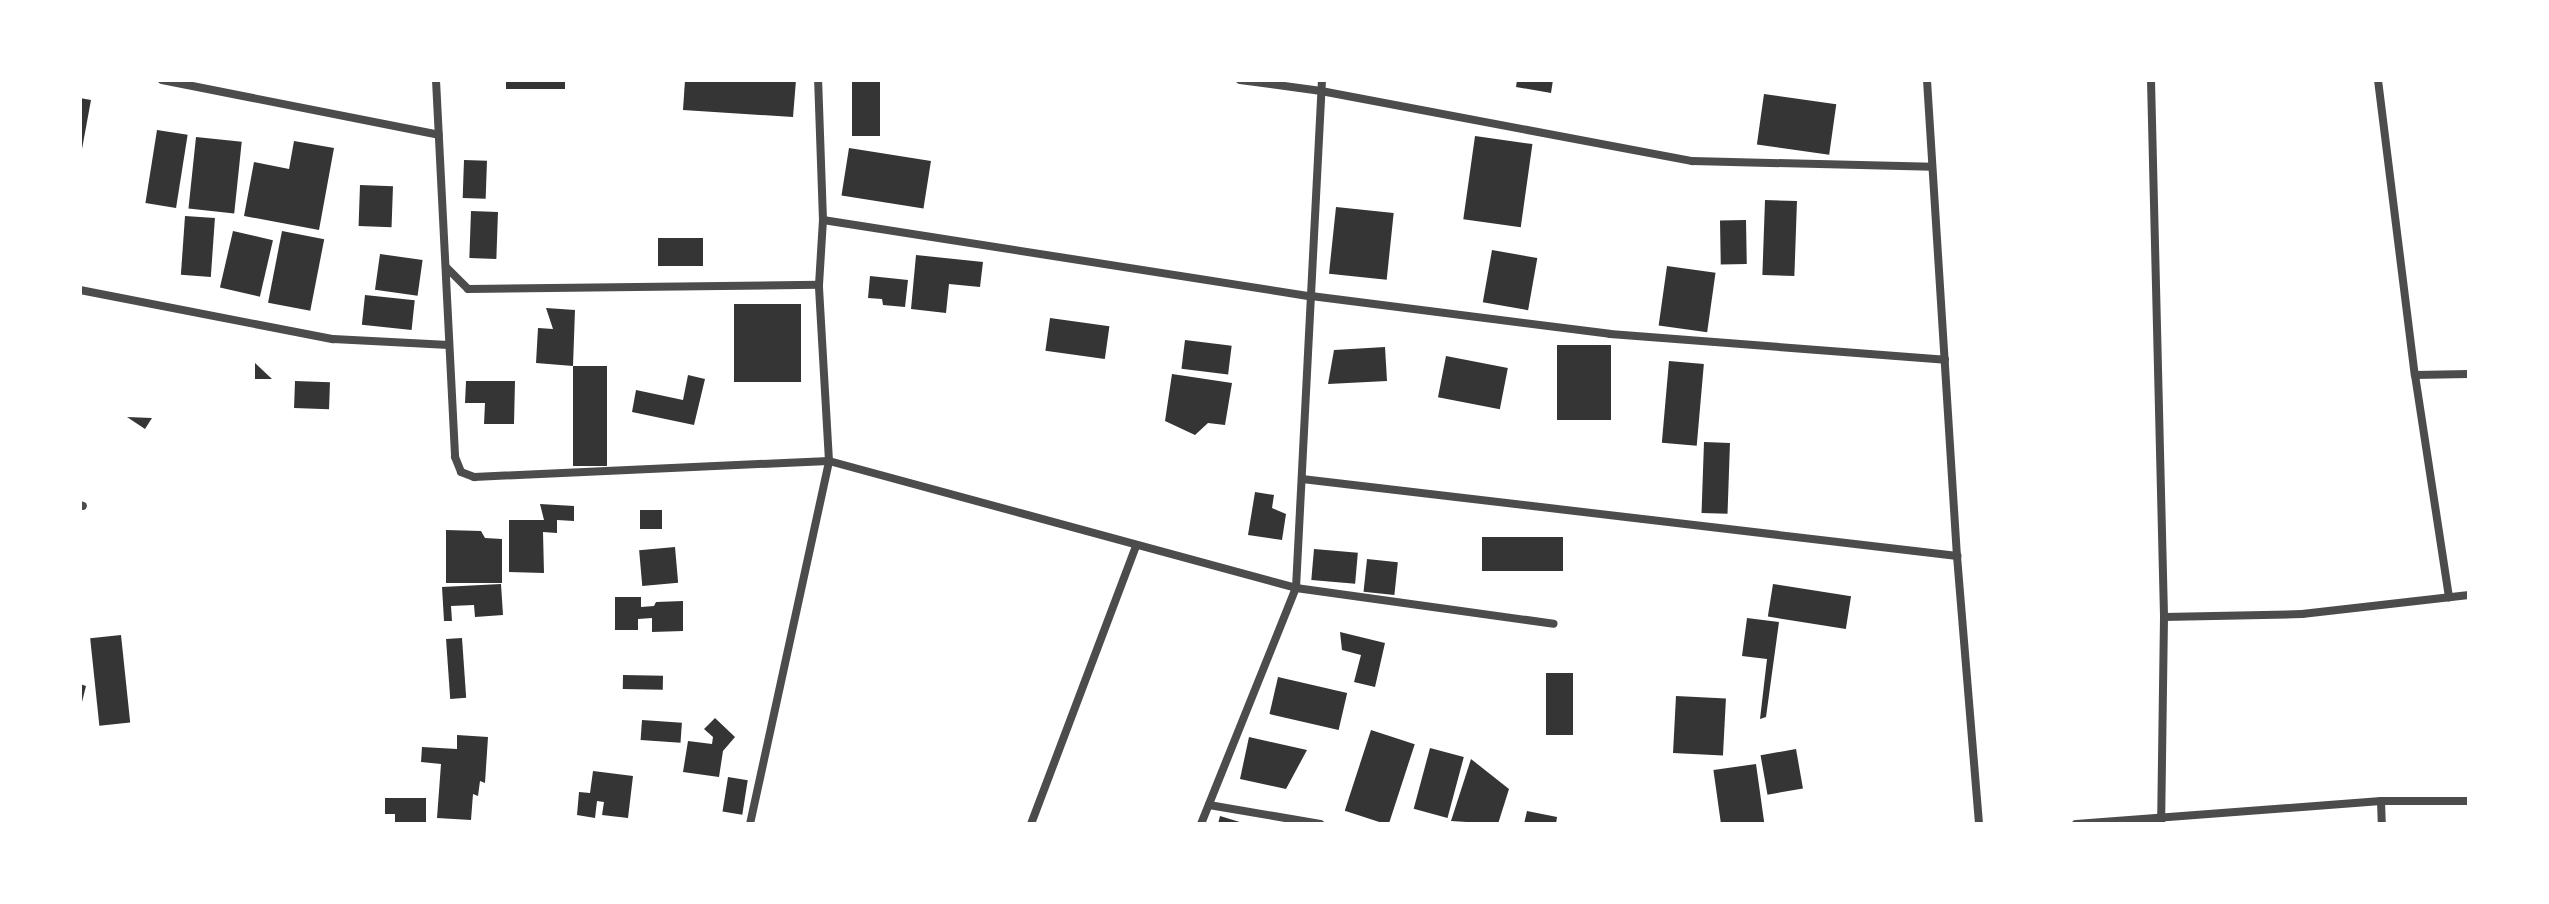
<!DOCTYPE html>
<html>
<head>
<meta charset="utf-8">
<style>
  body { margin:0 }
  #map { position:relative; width:2549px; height:904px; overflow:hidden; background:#fff; font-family:Montserrat,sans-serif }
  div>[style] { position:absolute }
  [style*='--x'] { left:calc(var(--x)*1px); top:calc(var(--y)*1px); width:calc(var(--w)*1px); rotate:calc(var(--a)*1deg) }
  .building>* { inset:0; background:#353535; transform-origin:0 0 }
  .minor>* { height:8px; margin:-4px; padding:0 4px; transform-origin:4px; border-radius:4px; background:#4c4c4c }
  span { translate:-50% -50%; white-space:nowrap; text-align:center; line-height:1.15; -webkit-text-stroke:8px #fff; paint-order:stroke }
  .frame { position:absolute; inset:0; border:82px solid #fff; pointer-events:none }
</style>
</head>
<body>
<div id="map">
  <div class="building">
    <i style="left:506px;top:80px;width:59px;height:9px"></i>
    <i style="clip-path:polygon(685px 80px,796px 80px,793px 117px,683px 110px)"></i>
    <i style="left:852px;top:80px;width:28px;height:56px"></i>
    <i style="clip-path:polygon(1517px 80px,1553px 80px,1551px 93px,1516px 87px)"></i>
    <i style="left:1764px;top:94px;width:73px;height:51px;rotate:8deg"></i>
    <i style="clip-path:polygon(80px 98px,91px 100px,82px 149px,80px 149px)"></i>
    <i style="left:157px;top:130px;width:31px;height:74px;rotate:9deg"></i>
    <i style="left:1475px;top:136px;width:58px;height:84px;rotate:8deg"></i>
    <i style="left:196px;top:137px;width:46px;height:72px;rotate:6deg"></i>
    <i style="clip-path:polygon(294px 141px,334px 148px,319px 230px,244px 216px,254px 162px,289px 169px)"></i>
    <i style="left:849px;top:148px;width:83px;height:48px;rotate:9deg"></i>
    <i style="left:464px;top:160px;width:23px;height:38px;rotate:2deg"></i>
    <i style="left:360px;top:185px;width:33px;height:41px;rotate:2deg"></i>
    <i style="left:1765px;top:200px;width:32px;height:75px;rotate:2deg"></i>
    <i style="left:1336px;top:207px;width:58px;height:67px;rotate:6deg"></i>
    <i style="left:471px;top:211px;width:27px;height:47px;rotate:2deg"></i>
    <i style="left:185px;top:216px;width:30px;height:59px;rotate:4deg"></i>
    <i style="left:1746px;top:220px;width:44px;height:26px;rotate:89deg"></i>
    <i style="left:233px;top:231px;width:41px;height:58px;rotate:13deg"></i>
    <i style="left:282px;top:231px;width:43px;height:73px;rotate:11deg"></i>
    <i style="left:658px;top:238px;width:45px;height:28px"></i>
    <i style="left:1492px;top:250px;width:46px;height:53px;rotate:10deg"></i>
    <i style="left:380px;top:254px;width:43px;height:36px;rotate:8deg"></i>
    <i style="clip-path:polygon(916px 255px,983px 262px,980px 287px,949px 284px,946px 313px,911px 309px)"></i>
    <i style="left:1667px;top:266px;width:49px;height:60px;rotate:8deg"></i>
    <i style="clip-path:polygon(870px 276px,908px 280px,905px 307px,883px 305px,882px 299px,868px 298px)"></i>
    <i style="left:365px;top:295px;width:50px;height:30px;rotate:6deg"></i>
    <i style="left:734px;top:304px;width:67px;height:78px"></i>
    <i style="clip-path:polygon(546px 308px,575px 310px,573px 366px,536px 363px,538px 328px,553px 329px)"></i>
    <i style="left:1050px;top:318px;width:60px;height:33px;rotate:8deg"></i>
    <i style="left:1185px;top:340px;width:47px;height:29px;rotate:7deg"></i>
    <i style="left:1557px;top:345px;width:54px;height:75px"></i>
    <i style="clip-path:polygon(1385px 347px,1387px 381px,1328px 384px,1334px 350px)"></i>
    <i style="left:1446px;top:356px;width:63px;height:42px;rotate:11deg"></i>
    <i style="left:1669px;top:361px;width:35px;height:82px;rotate:5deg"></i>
    <i style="clip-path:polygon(255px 363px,272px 379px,255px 379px)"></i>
    <i style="left:573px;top:366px;width:34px;height:100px"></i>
    <i style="clip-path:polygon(1172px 374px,1232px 383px,1225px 425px,1208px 423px,1195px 435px,1165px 421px)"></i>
    <i style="clip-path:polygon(688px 375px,705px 379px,694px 425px,632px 412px,636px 390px,683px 400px)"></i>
    <i style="left:295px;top:381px;width:35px;height:27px;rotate:2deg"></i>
    <i style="clip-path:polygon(466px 381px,515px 381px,514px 424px,484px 424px,485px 403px,465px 403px)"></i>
    <i style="clip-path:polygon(127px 417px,152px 418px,145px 429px)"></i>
    <i style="left:1704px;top:442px;width:26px;height:71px;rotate:2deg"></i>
    <i style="clip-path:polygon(1255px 492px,1274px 495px,1272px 508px,1286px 514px,1282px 540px,1248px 535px)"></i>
    <i style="clip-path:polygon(540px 504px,574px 506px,574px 521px,557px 520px,557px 533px,543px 532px,544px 573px,509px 572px,509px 520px,544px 520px)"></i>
    <i style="left:662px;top:510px;width:19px;height:22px;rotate:90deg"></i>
    <i style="clip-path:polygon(446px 530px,481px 531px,485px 538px,502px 539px,502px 583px,446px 583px)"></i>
    <i style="left:1563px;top:537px;width:34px;height:81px;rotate:90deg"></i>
    <i style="left:675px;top:547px;width:36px;height:36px;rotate:85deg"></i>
    <i style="left:1314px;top:549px;width:44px;height:31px;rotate:5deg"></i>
    <i style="left:1367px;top:559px;width:31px;height:33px;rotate:6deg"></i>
    <i style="clip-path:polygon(501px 584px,503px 615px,475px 617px,474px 605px,451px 606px,452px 621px,444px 621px,442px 587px)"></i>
    <i style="left:1773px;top:584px;width:79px;height:33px;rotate:9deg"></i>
    <i style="clip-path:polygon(615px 597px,641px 597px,641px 607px,654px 606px,656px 602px,683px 601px,683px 631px,652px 632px,652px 618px,638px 619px,638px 630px,615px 630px)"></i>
    <i style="clip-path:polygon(1747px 618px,1779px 622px,1766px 717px,1760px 719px,1767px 659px,1742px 656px)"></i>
    <i style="clip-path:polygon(1340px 632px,1385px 643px,1375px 687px,1354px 682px,1361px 655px,1342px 650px)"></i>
    <i style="left:121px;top:635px;width:88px;height:31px;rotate:84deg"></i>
    <i style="left:462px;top:638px;width:60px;height:16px;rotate:86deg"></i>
    <i style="left:1546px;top:673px;width:27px;height:62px"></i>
    <i style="left:623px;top:675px;width:40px;height:14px;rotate:1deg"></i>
    <i style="left:1278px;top:677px;width:71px;height:38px;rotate:13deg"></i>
    <i style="clip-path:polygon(80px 684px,86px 686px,81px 706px,80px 706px)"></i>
    <i style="left:1676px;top:696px;width:50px;height:57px;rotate:3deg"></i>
    <i style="clip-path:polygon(715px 718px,735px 737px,723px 751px,719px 777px,683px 772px,688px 741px,712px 744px,713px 737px,704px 729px)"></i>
    <i style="left:642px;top:720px;width:40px;height:20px;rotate:4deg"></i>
    <i style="left:1371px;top:730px;width:46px;height:85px;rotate:18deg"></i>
    <i style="clip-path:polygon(457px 735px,488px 737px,485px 783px,480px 781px,478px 796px,473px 794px,471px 820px,437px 818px,441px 764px,421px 762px,422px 747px,457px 749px)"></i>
    <i style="clip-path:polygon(1249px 737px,1307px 750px,1286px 789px,1240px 779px)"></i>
    <i style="left:1430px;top:748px;width:35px;height:63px;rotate:15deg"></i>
    <i style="left:1796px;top:749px;width:40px;height:36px;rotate:80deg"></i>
    <i style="clip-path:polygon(1471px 759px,1509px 789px,1498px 824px,1451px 821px)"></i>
    <i style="left:1756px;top:764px;width:61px;height:43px;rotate:82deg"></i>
    <i style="clip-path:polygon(593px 771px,633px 776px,628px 818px,602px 815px,604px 802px,597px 801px,595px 818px,577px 815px,579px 792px,590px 793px)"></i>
    <i style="left:728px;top:777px;width:20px;height:35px;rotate:9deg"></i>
    <i style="clip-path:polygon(385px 798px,426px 798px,426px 824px,395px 824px,395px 814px,385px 814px)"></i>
    <i style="clip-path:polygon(1527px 811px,1557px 817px,1556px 824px,1524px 824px)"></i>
    <i style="clip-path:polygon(1220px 816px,1243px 823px,1243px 824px,1218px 824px)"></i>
  </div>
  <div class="minor">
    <i style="--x:162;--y:80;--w:282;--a:11.2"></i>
    <i style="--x:436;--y:80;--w:377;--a:87.1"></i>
    <i style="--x:455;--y:457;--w:16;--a:68"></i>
    <i style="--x:461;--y:472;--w:14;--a:21"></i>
    <i style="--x:474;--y:477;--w:355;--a:-2.6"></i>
    <i style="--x:829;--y:461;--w:484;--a:15.2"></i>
    <i style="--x:1296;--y:588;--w:260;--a:7.9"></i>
    <i style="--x:1240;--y:80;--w:82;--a:7.7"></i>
    <i style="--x:1321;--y:91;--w:378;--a:10.7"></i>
    <i style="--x:1692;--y:161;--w:240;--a:1.4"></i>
    <i style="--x:1927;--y:80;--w:477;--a:86.4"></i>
    <i style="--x:1957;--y:556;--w:269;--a:85.3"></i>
    <i style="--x:2151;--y:80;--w:537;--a:88.61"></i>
    <i style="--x:2164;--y:617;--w:207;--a:90.8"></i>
    <i style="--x:2378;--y:80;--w:297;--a:82.9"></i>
    <i style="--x:2415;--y:375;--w:225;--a:81.3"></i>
    <i style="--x:823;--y:220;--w:494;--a:8.9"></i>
    <i style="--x:1311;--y:296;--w:301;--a:7.2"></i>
    <i style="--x:1610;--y:334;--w:336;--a:4.4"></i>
    <i style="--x:446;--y:267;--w:31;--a:45"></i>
    <i style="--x:468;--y:289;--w:351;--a:-0.7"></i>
    <i style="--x:80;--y:290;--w:258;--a:11"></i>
    <i style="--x:333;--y:339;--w:116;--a:3"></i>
    <i style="--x:2415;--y:375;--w:54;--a:-1.1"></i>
    <i style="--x:1302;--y:479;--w:660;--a:6.7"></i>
    <i style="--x:80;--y:505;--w:3;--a:18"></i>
    <i style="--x:2164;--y:617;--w:138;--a:-1.2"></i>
    <i style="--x:2302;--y:614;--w:168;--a:-6.5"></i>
    <i style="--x:2381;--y:801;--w:23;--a:88"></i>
    <i style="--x:1209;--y:805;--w:113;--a:9.7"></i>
    <i style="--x:750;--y:824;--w:371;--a:-77.7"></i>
    <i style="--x:829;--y:461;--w:176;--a:-93.3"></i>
    <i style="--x:819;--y:285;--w:65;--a:-86.5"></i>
    <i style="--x:823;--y:220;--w:140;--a:-92"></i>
    <i style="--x:1031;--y:824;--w:297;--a:-69.3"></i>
    <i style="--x:1201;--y:824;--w:254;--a:-68.1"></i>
    <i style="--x:1296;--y:588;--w:509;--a:-87.07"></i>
    <i style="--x:2076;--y:824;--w:306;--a:-4.3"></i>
    <i style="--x:2381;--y:801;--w:88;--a:0"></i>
  </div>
  <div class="frame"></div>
</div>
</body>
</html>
